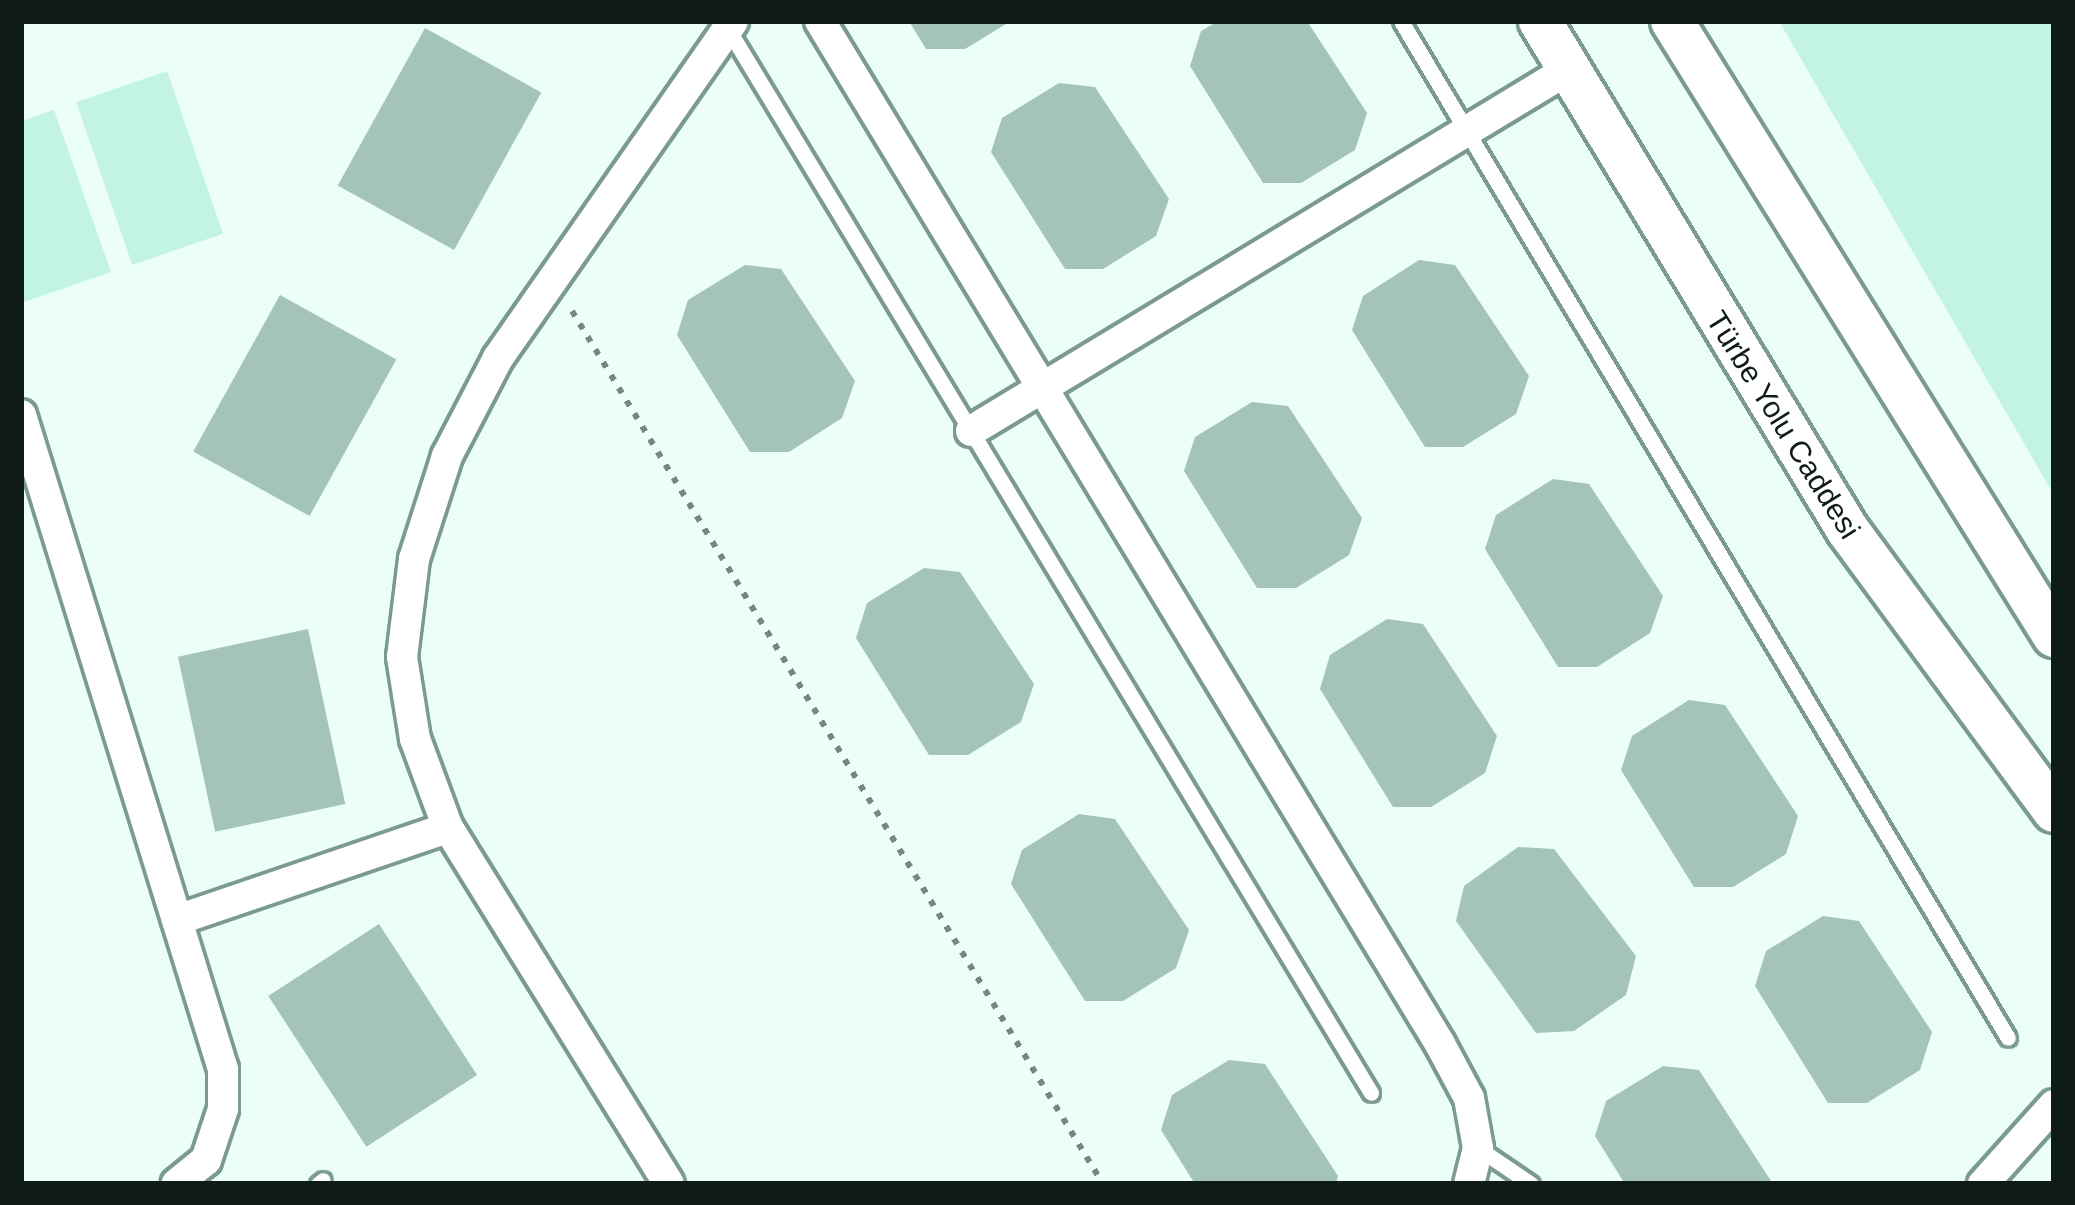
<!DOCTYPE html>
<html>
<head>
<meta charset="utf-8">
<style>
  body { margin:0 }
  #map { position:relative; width:2075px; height:1205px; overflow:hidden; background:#ebfef8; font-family:Arial,sans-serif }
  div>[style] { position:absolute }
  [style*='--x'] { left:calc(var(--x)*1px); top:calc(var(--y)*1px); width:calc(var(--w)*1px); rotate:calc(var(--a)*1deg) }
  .green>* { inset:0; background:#c2f3e4; transform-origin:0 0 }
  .building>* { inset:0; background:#a4c3ba; transform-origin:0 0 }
  .path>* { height:6px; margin-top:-3px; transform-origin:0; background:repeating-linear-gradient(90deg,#778681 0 6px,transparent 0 15px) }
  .roads { filter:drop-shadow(3px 0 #7b9a90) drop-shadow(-3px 0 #7b9a90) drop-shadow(0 3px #7b9a90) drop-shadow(0 -3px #7b9a90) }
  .lane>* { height:15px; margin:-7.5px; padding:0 7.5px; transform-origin:7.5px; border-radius:7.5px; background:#fff }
  .street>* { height:30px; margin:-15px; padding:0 15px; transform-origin:15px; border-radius:15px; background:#fff }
  .secondary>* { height:42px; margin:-21px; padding:0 21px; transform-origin:21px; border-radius:21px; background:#fff }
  span { translate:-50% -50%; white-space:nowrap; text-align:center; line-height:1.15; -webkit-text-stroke:10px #fff; paint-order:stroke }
  .street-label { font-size:30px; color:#0f1b17 }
  .frame { position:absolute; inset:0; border:24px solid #0f1b17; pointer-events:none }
</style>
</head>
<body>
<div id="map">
  <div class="green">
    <i style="clip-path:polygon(1779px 21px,2054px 21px,2054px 495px)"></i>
    <i style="left:167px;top:71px;width:172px;height:96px;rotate:71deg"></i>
    <i style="clip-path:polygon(54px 110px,111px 272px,21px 303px,21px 121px)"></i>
  </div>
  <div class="building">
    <i style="clip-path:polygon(909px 21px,1011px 21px,965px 49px,926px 49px)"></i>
    <i style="clip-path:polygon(1218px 21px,1307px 21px,1367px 113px,1355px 150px,1301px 183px,1263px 183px,1190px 66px,1201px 31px)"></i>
    <i style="left:425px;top:28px;width:133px;height:180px;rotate:29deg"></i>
    <i style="clip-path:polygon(1059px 83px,1095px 87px,1169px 199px,1156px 236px,1103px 269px,1065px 269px,991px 152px,1002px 118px)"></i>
    <i style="clip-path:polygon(1419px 260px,1455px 265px,1529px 376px,1516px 414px,1463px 447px,1425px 447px,1352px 330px,1363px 296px)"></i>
    <i style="clip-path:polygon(745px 265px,781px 269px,855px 381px,842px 418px,789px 452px,750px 452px,677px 335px,688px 300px)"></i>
    <i style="left:280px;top:295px;width:133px;height:179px;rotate:29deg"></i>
    <i style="clip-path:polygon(1252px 402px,1288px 406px,1362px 518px,1349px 555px,1296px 588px,1257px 588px,1184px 471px,1195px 437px)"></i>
    <i style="clip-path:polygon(1553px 479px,1589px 484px,1663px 596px,1650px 633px,1597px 667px,1558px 667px,1485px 549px,1496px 515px)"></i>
    <i style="clip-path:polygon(924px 568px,960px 572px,1034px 684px,1021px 722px,968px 755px,929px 755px,856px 638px,867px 603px)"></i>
    <i style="clip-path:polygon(1387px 619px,1423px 624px,1497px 736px,1485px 773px,1431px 807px,1393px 807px,1320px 689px,1330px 655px)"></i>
    <i style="left:308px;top:629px;width:179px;height:133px;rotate:78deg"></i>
    <i style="clip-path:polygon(1689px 700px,1725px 705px,1798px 816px,1786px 854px,1733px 887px,1694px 887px,1621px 770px,1632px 736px)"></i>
    <i style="clip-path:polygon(1079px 814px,1115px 819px,1189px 930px,1176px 968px,1123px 1001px,1085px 1001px,1011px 884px,1022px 850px)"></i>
    <i style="clip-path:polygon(1518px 847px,1554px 849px,1636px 956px,1626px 995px,1574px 1031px,1536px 1033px,1456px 921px,1464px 886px)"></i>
    <i style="clip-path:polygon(1823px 916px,1859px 921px,1932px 1032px,1920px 1070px,1867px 1103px,1828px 1103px,1755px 986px,1766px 951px)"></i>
    <i style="left:379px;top:924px;width:180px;height:132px;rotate:57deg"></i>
    <i style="clip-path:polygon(1229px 1060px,1265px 1064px,1338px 1176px,1336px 1184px,1195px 1184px,1161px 1130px,1172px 1095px)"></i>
    <i style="clip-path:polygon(1663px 1066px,1699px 1070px,1773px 1184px,1625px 1184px,1595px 1136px,1606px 1101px)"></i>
  </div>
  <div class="path">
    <i style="--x:572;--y:311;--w:1022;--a:58.69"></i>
  </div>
  <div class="roads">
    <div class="lane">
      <i style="--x:1401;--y:21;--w:1184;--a:59.17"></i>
      <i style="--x:728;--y:29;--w:1243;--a:58.85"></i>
      <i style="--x:1478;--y:1148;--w:64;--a:34.2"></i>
      <i style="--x:318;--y:1184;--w:6;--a:-39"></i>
    </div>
    <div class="street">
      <i style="--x:820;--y:21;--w:1196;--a:58.78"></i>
      <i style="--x:1440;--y:1044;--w:61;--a:61.8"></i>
      <i style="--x:1469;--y:1098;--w:51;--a:79.8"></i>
      <i style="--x:1478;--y:1148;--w:37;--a:104"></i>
      <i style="--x:21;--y:415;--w:684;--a:72.84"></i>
      <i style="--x:223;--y:1069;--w:40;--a:90"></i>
      <i style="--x:223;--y:1109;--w:54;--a:108.4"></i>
      <i style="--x:206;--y:1160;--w:38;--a:141"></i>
      <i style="--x:971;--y:431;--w:695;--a:-31.18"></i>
      <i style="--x:177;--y:920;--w:286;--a:-18.8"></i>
      <i style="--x:669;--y:1184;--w:419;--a:-121.8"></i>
      <i style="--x:448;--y:828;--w:95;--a:-110.3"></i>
      <i style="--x:415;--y:739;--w:83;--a:-99"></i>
      <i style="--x:402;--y:657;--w:99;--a:-83"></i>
      <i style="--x:414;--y:559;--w:108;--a:-72.2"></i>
      <i style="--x:447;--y:456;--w:110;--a:-62.5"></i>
      <i style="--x:498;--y:358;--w:411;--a:-55.1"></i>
      <i style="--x:1983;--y:1184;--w:106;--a:-48.1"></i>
    </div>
    <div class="secondary">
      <i style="--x:1540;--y:21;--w:594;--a:58.85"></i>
      <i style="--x:1847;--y:529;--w:350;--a:53.7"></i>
      <i style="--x:1672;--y:21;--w:724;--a:58.15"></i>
    </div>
  </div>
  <div class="street-label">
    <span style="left:1783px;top:425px;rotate:58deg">Türbe Yolu Caddesi</span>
  </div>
  <div class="frame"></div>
</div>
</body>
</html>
